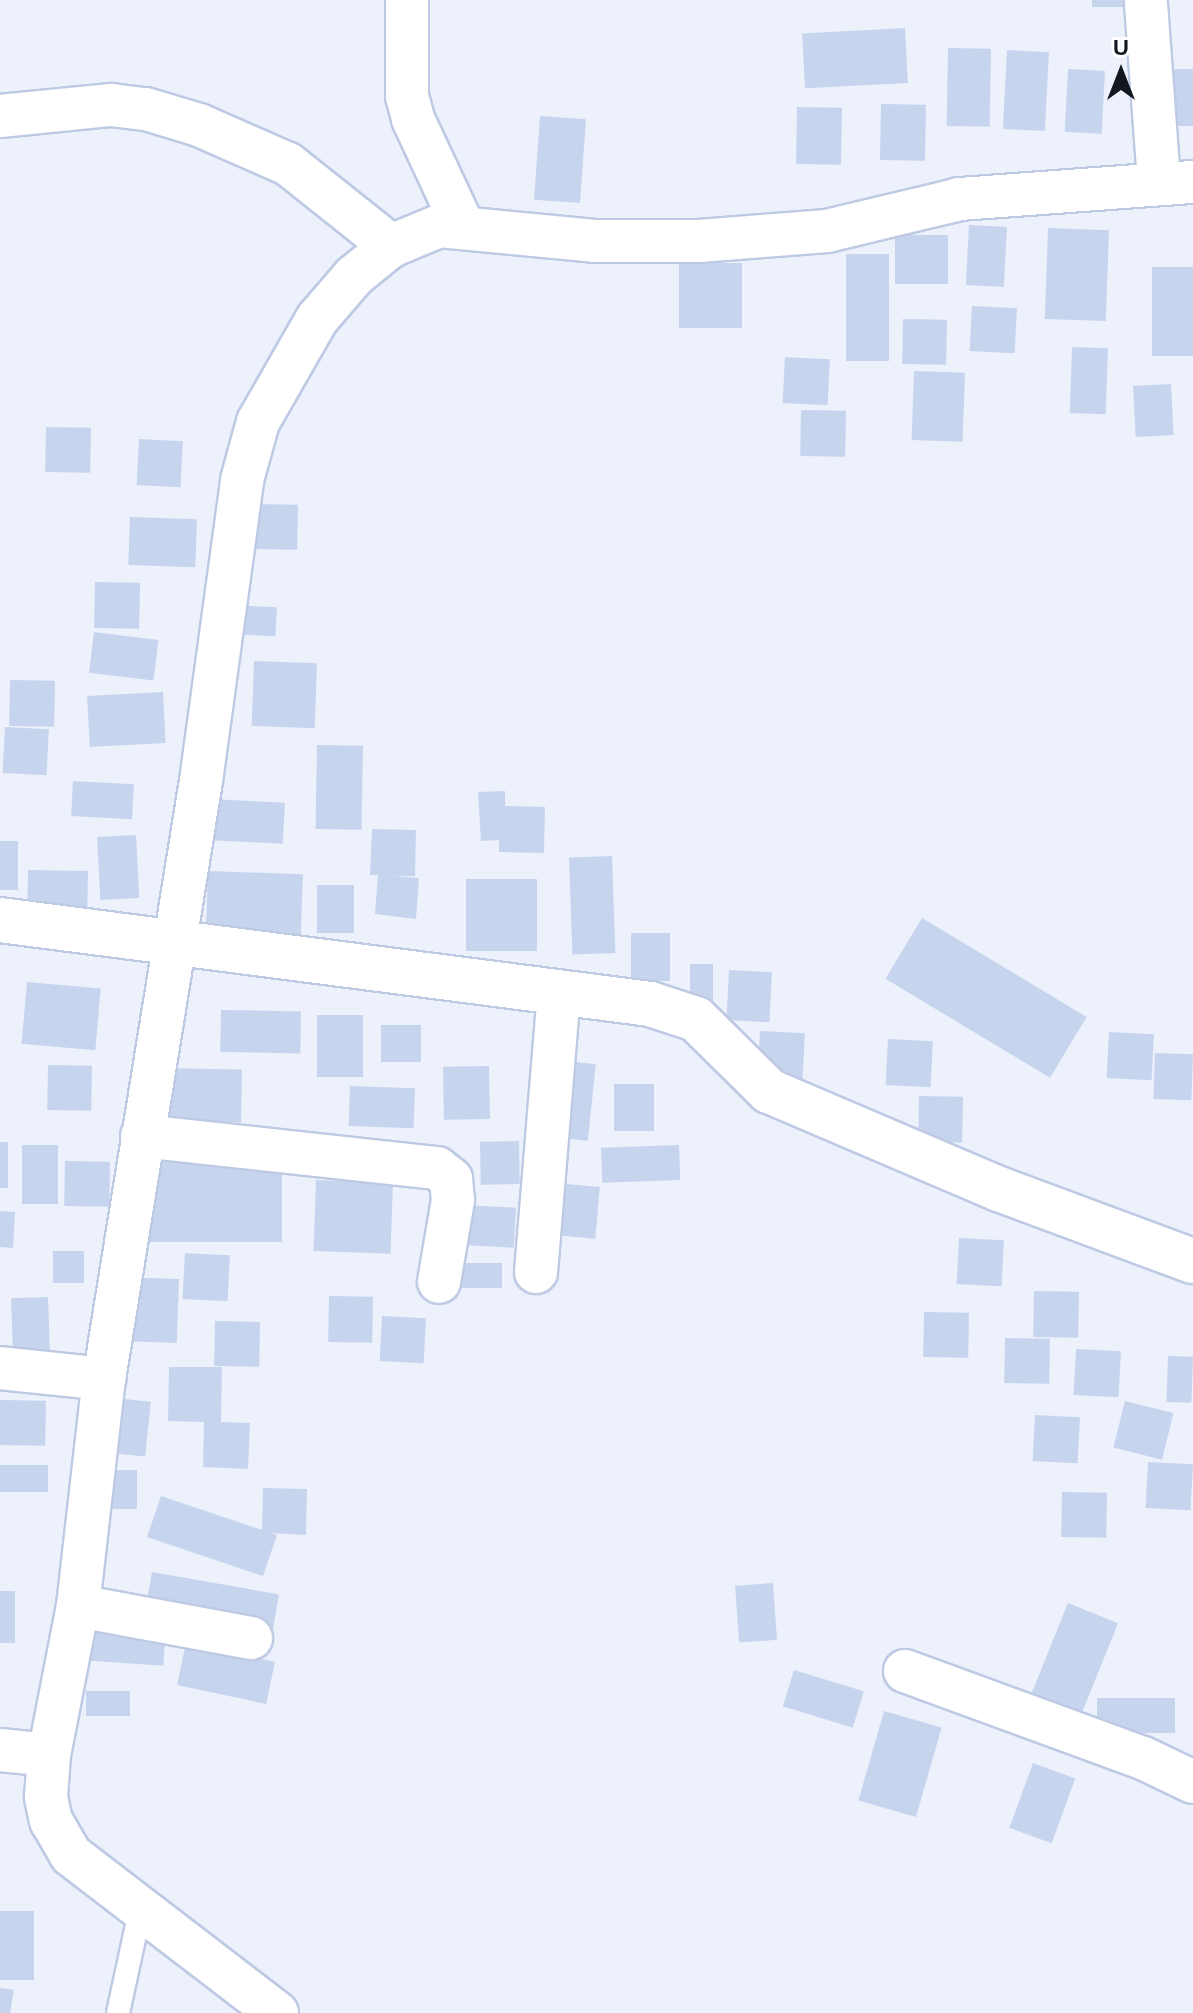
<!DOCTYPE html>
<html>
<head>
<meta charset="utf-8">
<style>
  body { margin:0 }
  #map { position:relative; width:1193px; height:2013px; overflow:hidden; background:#ecf1fc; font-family:Helvetica,sans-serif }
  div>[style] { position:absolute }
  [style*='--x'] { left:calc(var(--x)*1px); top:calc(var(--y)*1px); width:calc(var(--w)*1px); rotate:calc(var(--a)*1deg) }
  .building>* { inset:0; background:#c7d4ed; transform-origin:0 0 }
  .roads { filter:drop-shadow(2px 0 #becae3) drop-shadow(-2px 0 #becae3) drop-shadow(0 2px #becae3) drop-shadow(0 -2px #becae3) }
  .service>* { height:22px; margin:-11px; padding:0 11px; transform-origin:11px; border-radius:11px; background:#fff }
  .minor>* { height:42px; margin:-21px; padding:0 21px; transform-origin:21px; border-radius:21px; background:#fff }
  .tertiary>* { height:44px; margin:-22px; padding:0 22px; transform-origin:22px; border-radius:22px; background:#fff }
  span { translate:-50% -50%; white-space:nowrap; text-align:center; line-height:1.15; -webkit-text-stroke:7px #fefefe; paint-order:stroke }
  .north { position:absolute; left:1081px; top:32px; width:80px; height:80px; -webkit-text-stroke:6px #fefefe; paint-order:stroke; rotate:0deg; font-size:22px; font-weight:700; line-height:32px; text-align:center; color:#12161f }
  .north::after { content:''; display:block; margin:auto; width:28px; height:36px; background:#12161f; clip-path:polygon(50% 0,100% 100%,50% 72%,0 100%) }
</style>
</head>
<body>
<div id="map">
  <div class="building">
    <i style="left:1092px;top:0;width:44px;height:7px"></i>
    <i style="left:905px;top:28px;width:55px;height:103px;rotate:87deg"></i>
    <i style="left:948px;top:48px;width:43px;height:78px;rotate:1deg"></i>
    <i style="left:1007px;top:50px;width:42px;height:79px;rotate:3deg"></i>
    <i style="left:1068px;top:69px;width:37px;height:63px;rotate:3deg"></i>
    <i style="left:1162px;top:69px;width:31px;height:57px"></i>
    <i style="left:881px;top:104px;width:45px;height:56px;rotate:1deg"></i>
    <i style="left:797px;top:107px;width:45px;height:57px;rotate:1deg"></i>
    <i style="left:540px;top:116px;width:46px;height:84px;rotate:4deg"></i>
    <i style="left:969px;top:225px;width:38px;height:60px;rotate:3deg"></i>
    <i style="left:1048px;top:228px;width:61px;height:91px;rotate:2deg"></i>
    <i style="left:895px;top:235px;width:53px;height:49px"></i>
    <i style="left:846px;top:254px;width:43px;height:107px"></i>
    <i style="left:679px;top:263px;width:63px;height:65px"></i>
    <i style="left:1152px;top:267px;width:41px;height:89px"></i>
    <i style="left:972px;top:306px;width:45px;height:45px;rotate:3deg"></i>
    <i style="left:903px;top:319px;width:44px;height:45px;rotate:1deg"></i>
    <i style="left:1072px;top:347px;width:36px;height:66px;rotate:2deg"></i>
    <i style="left:785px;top:357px;width:45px;height:46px;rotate:3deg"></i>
    <i style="left:914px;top:371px;width:51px;height:69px;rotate:2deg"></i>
    <i style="left:1171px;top:384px;width:51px;height:38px;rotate:87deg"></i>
    <i style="left:801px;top:410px;width:45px;height:46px;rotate:1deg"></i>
    <i style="left:46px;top:427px;width:45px;height:45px;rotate:1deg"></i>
    <i style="left:139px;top:439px;width:44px;height:46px;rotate:3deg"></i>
    <i style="left:254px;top:504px;width:44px;height:45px;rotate:1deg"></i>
    <i style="left:130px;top:517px;width:67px;height:48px;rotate:2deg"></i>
    <i style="left:95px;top:582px;width:45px;height:46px;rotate:1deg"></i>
    <i style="left:232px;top:605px;width:45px;height:29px;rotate:3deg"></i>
    <i style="left:94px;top:632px;width:65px;height:41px;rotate:7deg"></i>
    <i style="left:254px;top:661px;width:63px;height:65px;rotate:2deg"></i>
    <i style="left:10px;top:680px;width:45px;height:46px;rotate:1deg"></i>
    <i style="left:163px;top:692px;width:51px;height:76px;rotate:87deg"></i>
    <i style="left:5px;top:727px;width:44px;height:46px;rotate:3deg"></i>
    <i style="left:317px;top:745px;width:46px;height:84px;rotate:1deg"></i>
    <i style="left:73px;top:781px;width:61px;height:35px;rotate:3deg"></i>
    <i style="clip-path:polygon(505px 791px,505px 806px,545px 807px,544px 853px,499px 852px,499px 840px,481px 841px,478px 792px)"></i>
    <i style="left:211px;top:799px;width:74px;height:41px;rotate:3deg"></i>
    <i style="clip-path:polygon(372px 829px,416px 830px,415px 876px,393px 876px,419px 878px,416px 919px,375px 914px,378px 875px,370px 875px)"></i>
    <i style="left:136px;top:835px;width:63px;height:39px;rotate:87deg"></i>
    <i style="left:0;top:841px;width:18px;height:49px"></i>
    <i style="left:612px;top:856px;width:97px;height:43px;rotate:88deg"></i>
    <i style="left:28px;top:870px;width:60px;height:43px;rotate:1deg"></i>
    <i style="left:208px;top:871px;width:95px;height:66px;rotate:2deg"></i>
    <i style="left:466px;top:879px;width:71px;height:72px"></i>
    <i style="left:317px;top:885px;width:37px;height:48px"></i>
    <i style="left:922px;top:918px;width:192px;height:71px;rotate:31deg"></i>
    <i style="left:631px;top:933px;width:39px;height:48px"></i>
    <i style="left:690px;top:964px;width:23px;height:46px"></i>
    <i style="left:729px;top:970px;width:43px;height:50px;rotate:3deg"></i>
    <i style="left:27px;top:982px;width:74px;height:62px;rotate:5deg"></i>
    <i style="left:221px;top:1010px;width:80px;height:42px;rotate:1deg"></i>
    <i style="left:317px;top:1015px;width:46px;height:62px"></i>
    <i style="left:381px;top:1025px;width:40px;height:37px"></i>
    <i style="left:760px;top:1031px;width:45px;height:46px;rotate:3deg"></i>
    <i style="left:1109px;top:1032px;width:45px;height:46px;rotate:3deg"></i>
    <i style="left:888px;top:1039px;width:45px;height:46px;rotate:3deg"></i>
    <i style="left:1155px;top:1053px;width:38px;height:46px;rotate:2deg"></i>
    <i style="left:565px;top:1061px;width:31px;height:77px;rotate:6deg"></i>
    <i style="left:48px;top:1065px;width:44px;height:45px;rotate:1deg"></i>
    <i style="left:489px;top:1066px;width:53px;height:46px;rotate:89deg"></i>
    <i style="left:157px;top:1068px;width:85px;height:53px;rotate:1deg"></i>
    <i style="left:614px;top:1084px;width:40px;height:47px"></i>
    <i style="left:350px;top:1086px;width:65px;height:40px;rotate:2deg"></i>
    <i style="left:919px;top:1096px;width:44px;height:46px;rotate:1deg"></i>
    <i style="left:519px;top:1141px;width:43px;height:39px;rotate:89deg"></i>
    <i style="left:0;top:1142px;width:8px;height:46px"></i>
    <i style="left:22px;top:1145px;width:36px;height:59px"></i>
    <i style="left:679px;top:1145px;width:35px;height:78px;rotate:88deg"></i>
    <i style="left:149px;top:1157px;width:133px;height:85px"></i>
    <i style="left:65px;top:1161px;width:45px;height:45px;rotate:1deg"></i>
    <i style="left:316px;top:1180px;width:77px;height:71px;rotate:2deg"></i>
    <i style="left:554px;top:1183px;width:46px;height:52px;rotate:5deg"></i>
    <i style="left:463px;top:1205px;width:53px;height:40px;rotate:3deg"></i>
    <i style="clip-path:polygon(0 1211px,15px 1212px,13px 1248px,0 1247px)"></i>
    <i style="left:959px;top:1238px;width:45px;height:46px;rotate:3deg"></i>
    <i style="left:53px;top:1251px;width:31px;height:32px"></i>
    <i style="left:185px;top:1253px;width:45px;height:46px;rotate:3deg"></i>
    <i style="left:502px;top:1263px;width:25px;height:44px;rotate:90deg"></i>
    <i style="left:124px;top:1277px;width:55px;height:64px;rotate:2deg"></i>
    <i style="left:1034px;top:1291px;width:45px;height:46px;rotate:1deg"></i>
    <i style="left:329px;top:1296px;width:44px;height:46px;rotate:1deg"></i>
    <i style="left:48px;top:1297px;width:66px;height:37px;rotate:88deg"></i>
    <i style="left:924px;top:1312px;width:45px;height:45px;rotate:1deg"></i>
    <i style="left:382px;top:1316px;width:44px;height:45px;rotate:3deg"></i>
    <i style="left:215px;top:1321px;width:45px;height:45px;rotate:1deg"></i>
    <i style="left:1005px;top:1338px;width:45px;height:45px;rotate:1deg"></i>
    <i style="left:1076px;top:1349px;width:45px;height:46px;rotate:3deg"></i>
    <i style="left:1168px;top:1356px;width:25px;height:46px;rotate:2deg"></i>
    <i style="clip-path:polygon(169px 1367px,222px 1367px,221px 1422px,250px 1423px,248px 1469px,203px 1467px,204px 1422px,168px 1421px)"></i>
    <i style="left:124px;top:1399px;width:27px;height:55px;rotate:6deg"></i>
    <i style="left:0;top:1400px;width:46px;height:45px;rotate:1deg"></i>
    <i style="left:1125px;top:1401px;width:50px;height:48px;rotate:14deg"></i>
    <i style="left:1035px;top:1415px;width:45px;height:46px;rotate:3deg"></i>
    <i style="left:1148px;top:1462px;width:45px;height:46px;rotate:3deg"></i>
    <i style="left:48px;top:1465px;width:27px;height:48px;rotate:90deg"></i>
    <i style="left:103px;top:1470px;width:34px;height:39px"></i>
    <i style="clip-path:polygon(263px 1488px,307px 1489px,306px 1535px,271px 1533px,277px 1535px,263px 1576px,147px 1537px,161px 1496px,262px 1530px)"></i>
    <i style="left:1062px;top:1492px;width:45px;height:45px;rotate:1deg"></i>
    <i style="left:152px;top:1572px;width:129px;height:44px;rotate:10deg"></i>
    <i style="left:773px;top:1583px;width:57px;height:38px;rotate:86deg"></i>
    <i style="left:0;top:1591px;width:15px;height:52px"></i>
    <i style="left:1068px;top:1603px;width:54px;height:100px;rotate:22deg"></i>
    <i style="left:81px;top:1625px;width:85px;height:35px;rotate:4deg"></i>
    <i style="left:186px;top:1643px;width:91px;height:43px;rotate:12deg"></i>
    <i style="left:794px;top:1670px;width:73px;height:38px;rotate:17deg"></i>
    <i style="left:86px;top:1691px;width:44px;height:25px"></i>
    <i style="left:1097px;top:1698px;width:78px;height:35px"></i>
    <i style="left:884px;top:1711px;width:60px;height:93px;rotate:16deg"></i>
    <i style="left:1033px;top:1763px;width:45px;height:69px;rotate:20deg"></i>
    <i style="left:0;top:1911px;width:34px;height:69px"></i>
    <i style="clip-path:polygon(0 1988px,14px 1990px,10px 2013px,0 2013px)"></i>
  </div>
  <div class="roads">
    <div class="service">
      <i style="--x:118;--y:2013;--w:104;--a:-77.8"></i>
    </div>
    <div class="minor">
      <i style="--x:407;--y:0;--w:96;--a:90"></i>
      <i style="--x:407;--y:96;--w:24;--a:75"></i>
      <i style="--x:413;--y:119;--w:118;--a:65"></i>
      <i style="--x:1146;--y:4;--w:179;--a:85.8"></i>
      <i style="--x:0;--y:116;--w:112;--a:-5.7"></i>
      <i style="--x:111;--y:105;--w:35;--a:7"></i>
      <i style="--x:146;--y:109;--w:55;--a:16.8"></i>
      <i style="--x:199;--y:125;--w:97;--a:23.7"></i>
      <i style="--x:288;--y:164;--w:132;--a:38.5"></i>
      <i style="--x:142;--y:1136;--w:297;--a:6.2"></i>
      <i style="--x:437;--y:1168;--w:18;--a:38"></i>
      <i style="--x:451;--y:1179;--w:21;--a:85"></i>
      <i style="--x:453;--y:1200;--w:83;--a:99.7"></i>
      <i style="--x:536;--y:1272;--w:279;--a:-85.3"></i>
      <i style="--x:0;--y:1368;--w:105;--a:6"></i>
      <i style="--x:78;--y:1606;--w:176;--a:10.5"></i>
      <i style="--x:905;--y:1671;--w:253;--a:20.1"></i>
      <i style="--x:1143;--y:1758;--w:55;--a:25.6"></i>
      <i style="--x:0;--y:1750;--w:49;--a:5.8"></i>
      <i style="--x:277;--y:2013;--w:260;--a:-142.5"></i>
      <i style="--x:71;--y:1855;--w:39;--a:-120"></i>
      <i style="--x:51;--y:1821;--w:25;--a:-102"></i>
      <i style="--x:46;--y:1797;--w:42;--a:-85.9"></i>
      <i style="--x:49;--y:1755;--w:152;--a:-79"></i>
      <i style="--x:78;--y:1606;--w:228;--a:-83.5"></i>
      <i style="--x:104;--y:1379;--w:606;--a:-80.79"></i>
      <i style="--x:201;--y:781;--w:304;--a:-82.2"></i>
      <i style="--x:242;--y:480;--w:60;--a:-74.6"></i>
      <i style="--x:258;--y:422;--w:119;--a:-60.2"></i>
      <i style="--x:317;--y:319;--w:57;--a:-49.3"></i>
      <i style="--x:354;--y:276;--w:48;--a:-39"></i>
      <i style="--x:391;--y:246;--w:52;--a:-22.6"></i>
      <i style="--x:439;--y:226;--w:156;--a:5.5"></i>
      <i style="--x:594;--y:241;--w:105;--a:0"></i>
      <i style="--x:699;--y:241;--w:128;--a:-4.5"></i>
      <i style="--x:827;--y:231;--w:137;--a:-13.5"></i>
      <i style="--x:960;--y:199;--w:234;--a:-4.2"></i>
    </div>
    <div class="tertiary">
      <i style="--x:0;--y:920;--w:655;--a:7.36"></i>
      <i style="--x:650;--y:1004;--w:48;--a:18.1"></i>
      <i style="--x:696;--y:1019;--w:103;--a:44.6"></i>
      <i style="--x:769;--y:1091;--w:250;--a:23.1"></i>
      <i style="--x:999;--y:1189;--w:207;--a:20.4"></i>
    </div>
  </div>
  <div class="north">U</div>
</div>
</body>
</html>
